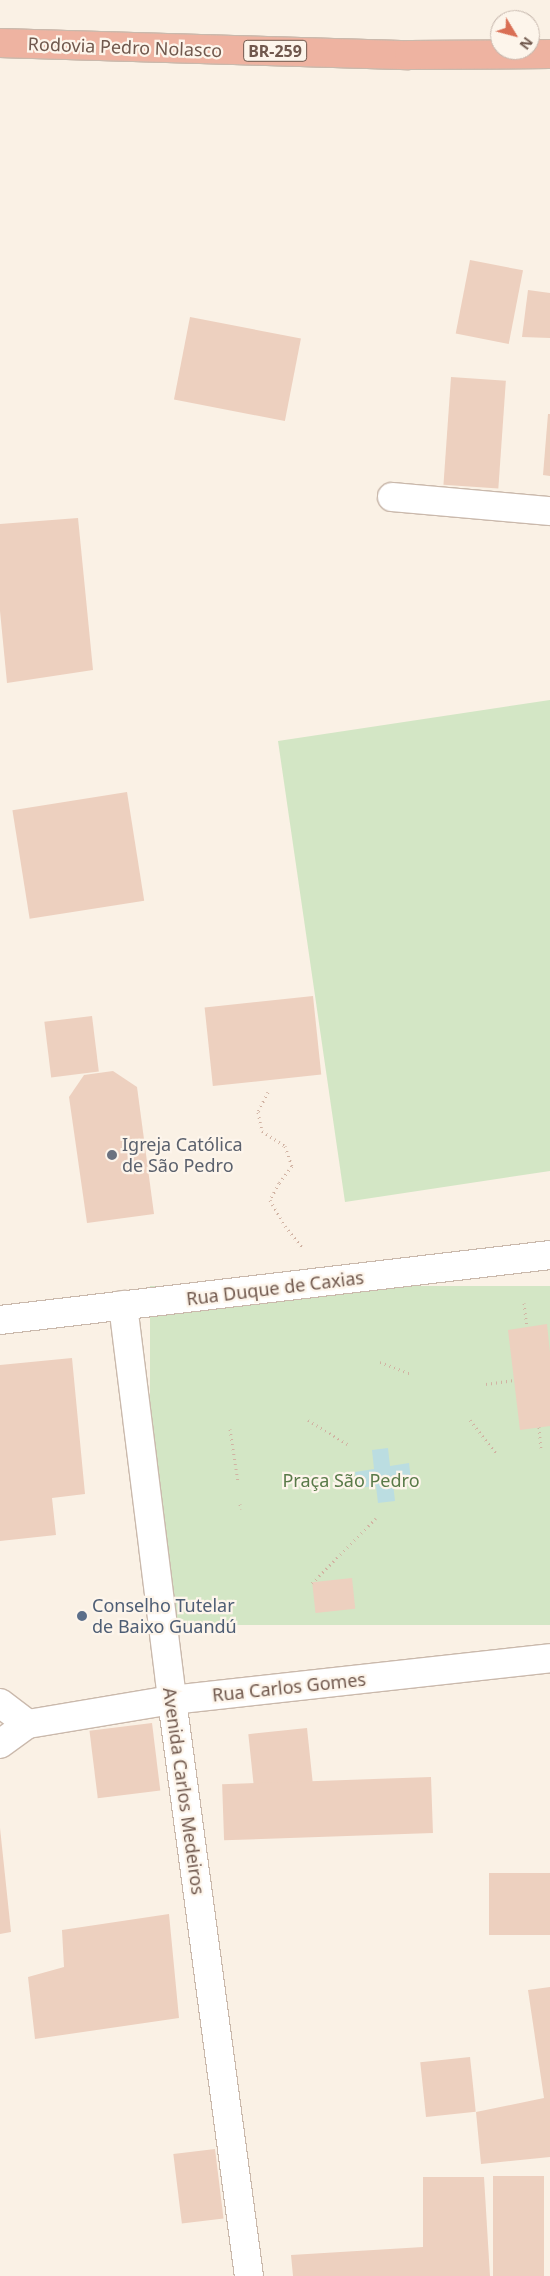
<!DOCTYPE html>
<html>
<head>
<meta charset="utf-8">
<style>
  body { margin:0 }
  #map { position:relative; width:550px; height:2276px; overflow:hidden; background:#faf1e5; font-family:"Noto Sans",sans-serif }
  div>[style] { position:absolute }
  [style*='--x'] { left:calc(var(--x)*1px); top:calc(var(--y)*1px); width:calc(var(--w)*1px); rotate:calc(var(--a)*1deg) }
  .green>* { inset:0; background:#d3e6c5; transform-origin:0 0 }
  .water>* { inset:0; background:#bbdde1 }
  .building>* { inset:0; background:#edd0bf; transform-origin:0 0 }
  .path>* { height:3px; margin-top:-1.5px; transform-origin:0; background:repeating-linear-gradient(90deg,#d1b3a3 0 1px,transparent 0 5px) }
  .roads { filter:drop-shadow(1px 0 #cab9ac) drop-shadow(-1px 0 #cab9ac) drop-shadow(0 1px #cab9ac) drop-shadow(0 -1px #cab9ac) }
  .street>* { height:28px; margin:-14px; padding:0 14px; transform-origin:14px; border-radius:14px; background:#fff }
  .secondary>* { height:28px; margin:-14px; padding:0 14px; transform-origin:14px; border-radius:14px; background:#fff }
  .highway>* { height:28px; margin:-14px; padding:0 14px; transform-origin:14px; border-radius:14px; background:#eeb3a1 }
  .dots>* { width:14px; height:14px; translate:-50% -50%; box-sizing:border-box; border:2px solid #fdf5eb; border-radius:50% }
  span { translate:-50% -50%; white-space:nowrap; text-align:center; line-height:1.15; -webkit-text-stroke:4.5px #fdf5eb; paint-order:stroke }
  .shield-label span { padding:1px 4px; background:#fdf5eb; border:1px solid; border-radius:4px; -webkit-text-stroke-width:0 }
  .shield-label { font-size:16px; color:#70584d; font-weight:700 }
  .street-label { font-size:18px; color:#70584d }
  .worship-label { font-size:18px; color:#5b616d }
  .left { translate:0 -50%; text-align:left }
  .park-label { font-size:18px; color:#597a49 }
  .service-label { font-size:18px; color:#4e5e75 }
  .north { position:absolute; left:490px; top:10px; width:50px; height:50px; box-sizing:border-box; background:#fdf5eb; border:1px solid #c5b6ac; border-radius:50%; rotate:127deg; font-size:14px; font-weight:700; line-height:20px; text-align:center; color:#70584d }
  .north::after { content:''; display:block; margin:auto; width:18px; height:22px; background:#d96f55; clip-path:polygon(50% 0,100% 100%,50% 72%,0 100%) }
</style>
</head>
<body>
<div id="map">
  <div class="green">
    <i style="clip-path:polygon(550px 700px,550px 1171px,345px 1202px,278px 741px)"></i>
    <i style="left:550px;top:1286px;width:339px;height:400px;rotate:90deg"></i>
  </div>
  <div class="water">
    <i style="clip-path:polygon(388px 1448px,390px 1466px,409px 1463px,411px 1480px,393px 1483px,395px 1501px,378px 1503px,376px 1486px,357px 1488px,355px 1472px,374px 1469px,372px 1450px)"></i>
  </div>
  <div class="building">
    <i style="left:470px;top:260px;width:54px;height:75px;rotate:11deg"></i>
    <i style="clip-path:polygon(528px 290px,550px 293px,550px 338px,522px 337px)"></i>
    <i style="left:190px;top:317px;width:113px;height:84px;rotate:11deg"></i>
    <i style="left:451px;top:377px;width:55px;height:108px;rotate:4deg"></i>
    <i style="clip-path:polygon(548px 414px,550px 414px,550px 476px,543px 475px)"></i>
    <i style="clip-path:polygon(78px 518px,93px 670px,7px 683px,0 611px,0 524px)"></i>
    <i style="left:127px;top:792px;width:110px;height:116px;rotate:81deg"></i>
    <i style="left:313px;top:996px;width:79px;height:109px;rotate:84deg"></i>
    <i style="left:92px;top:1016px;width:56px;height:48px;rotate:83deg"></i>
    <i style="clip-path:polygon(113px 1071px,137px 1087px,154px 1214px,87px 1223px,69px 1097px,84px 1075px)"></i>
    <i style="clip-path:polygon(547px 1324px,550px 1353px,550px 1426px,520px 1430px,508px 1330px)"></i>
    <i style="clip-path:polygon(72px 1358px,85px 1494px,52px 1498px,56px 1535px,0 1541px,0 1365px)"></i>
    <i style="left:352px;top:1578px;width:31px;height:40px;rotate:84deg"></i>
    <i style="left:152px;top:1723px;width:68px;height:63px;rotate:83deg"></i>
    <i style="left:307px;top:1728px;width:54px;height:59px;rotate:84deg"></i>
    <i style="left:431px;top:1777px;width:56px;height:209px;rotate:88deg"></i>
    <i style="clip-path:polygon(0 1828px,11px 1932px,0 1934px)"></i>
    <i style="left:550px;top:1873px;width:62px;height:61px;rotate:90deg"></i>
    <i style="clip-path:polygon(169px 1914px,179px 2018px,35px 2039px,28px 1977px,64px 1967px,62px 1930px)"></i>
    <i style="clip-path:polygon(550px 1987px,550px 2157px,481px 2164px,476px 2112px,544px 2098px,528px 1990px)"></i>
    <i style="left:470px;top:2057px;width:55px;height:50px;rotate:84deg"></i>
    <i style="left:215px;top:2149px;width:70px;height:42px;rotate:83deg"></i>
    <i style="left:493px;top:2176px;width:51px;height:100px"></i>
    <i style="clip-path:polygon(423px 2177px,484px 2177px,490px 2276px,293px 2276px,291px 2255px,423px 2247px)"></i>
  </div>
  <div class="path">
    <i style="--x:268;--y:1092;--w:22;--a:117"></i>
    <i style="--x:258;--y:1112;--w:19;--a:78"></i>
    <i style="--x:262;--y:1131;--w:27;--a:33"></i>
    <i style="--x:285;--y:1146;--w:21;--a:71"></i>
    <i style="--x:292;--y:1166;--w:21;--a:127"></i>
    <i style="--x:279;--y:1183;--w:19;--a:118"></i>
    <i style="--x:270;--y:1200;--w:30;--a:60"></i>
    <i style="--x:285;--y:1226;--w:28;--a:51"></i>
    <i style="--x:524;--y:1303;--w:24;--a:83"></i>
    <i style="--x:380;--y:1362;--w:34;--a:21"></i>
    <i style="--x:486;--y:1384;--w:28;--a:-8"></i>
    <i style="--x:308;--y:1420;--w:48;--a:31.4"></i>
    <i style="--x:470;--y:1420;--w:42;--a:51.8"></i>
    <i style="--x:539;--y:1427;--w:21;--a:85"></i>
    <i style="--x:230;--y:1429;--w:54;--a:81.4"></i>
    <i style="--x:240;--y:1504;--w:5;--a:79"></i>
    <i style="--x:312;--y:1583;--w:91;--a:-45.4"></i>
  </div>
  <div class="roads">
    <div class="street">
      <i style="--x:392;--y:497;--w:159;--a:5.1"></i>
      <i style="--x:172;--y:1700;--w:581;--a:82.39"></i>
    </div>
    <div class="secondary">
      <i style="--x:123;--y:1305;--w:398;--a:82.9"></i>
      <i style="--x:0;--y:1320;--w:554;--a:-6.74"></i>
      <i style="--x:0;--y:1703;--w:35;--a:37"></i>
      <i style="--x:0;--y:1744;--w:34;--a:-36"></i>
      <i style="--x:28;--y:1724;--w:146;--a:-9.5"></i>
      <i style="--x:172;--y:1700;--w:380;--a:-6.3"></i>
    </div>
    <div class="highway">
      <i style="--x:0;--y:43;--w:409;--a:1.7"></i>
      <i style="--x:409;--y:55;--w:141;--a:-0.4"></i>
    </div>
  </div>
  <div class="dots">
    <i style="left:112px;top:1155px;background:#6b7280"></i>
    <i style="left:82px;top:1616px;background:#5c6f8a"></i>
  </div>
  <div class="shield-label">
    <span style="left:275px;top:51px">BR-259</span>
  </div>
  <div class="street-label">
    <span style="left:125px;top:47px;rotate:2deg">Rodovia Pedro Nolasco</span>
    <span style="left:275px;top:1288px;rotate:-7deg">Rua Duque de Caxias</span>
    <span style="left:289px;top:1687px;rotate:-6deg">Rua Carlos Gomes</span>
    <span style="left:184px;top:1791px;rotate:82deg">Avenida Carlos Medeiros</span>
  </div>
  <div class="worship-label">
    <span class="left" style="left:122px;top:1155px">Igreja Católica<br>de São Pedro</span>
  </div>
  <div class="park-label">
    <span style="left:351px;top:1480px">Praça São Pedro</span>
  </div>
  <div class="service-label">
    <span class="left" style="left:92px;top:1616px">Conselho Tutelar<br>de Baixo Guandú</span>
  </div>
  <div class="north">N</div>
</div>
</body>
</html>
